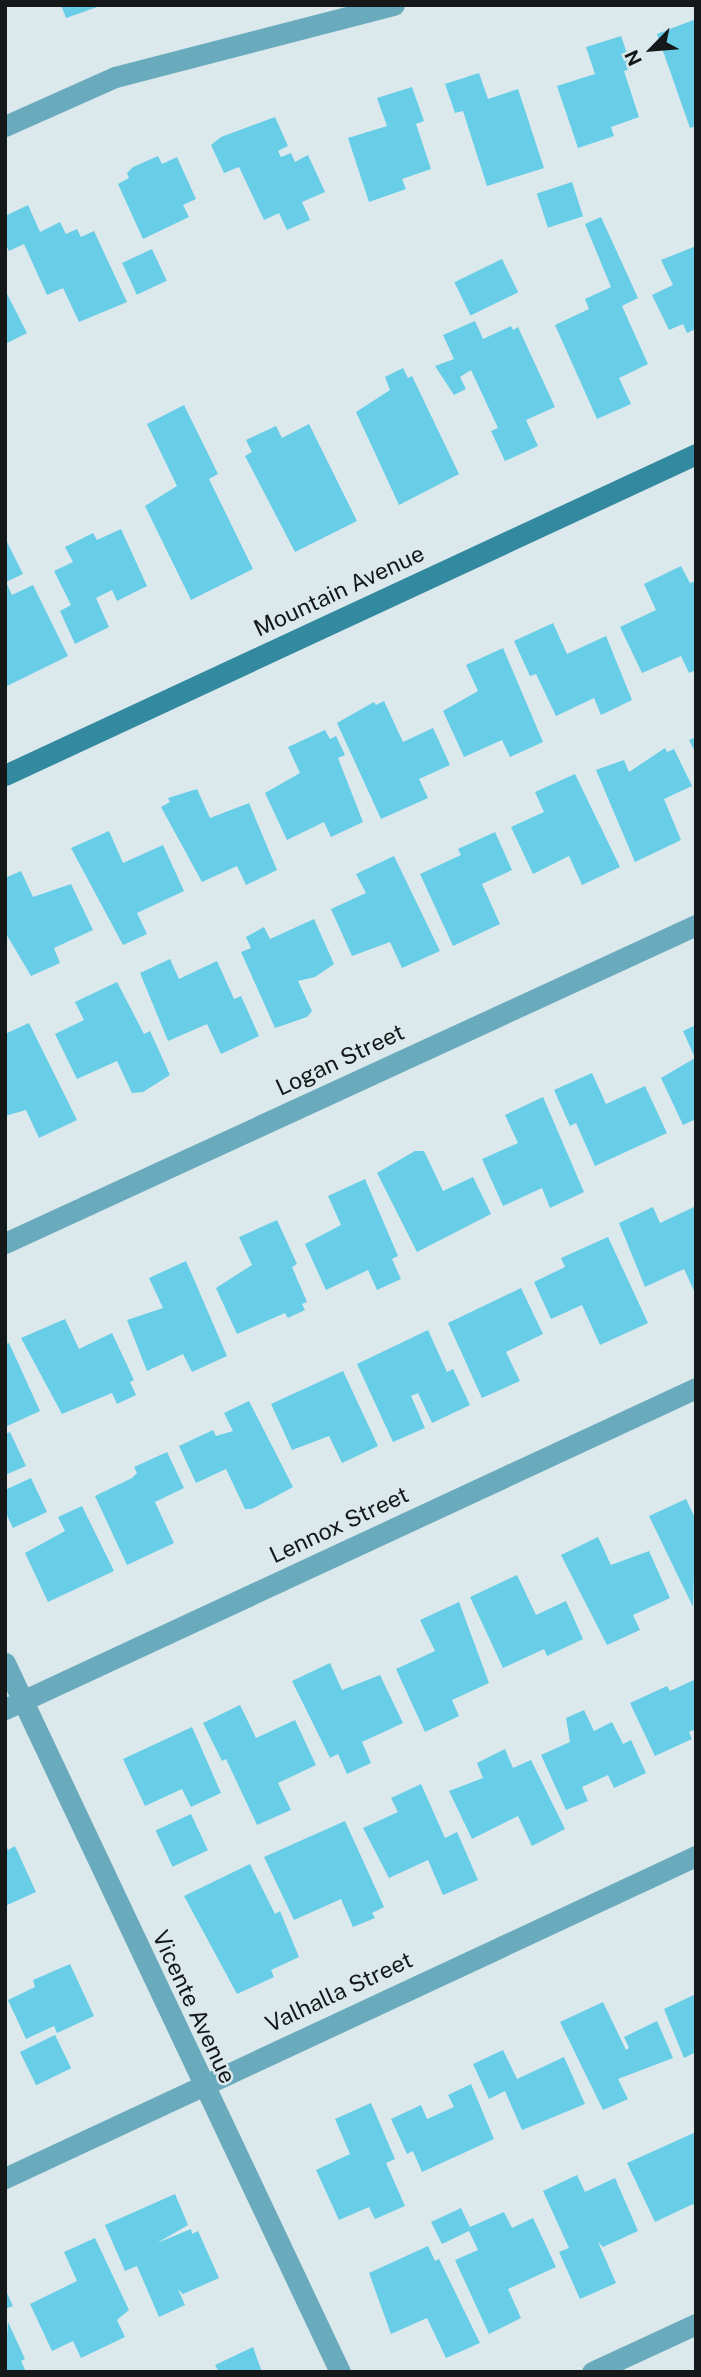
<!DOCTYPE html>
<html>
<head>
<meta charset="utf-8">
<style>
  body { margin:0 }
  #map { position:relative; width:701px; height:2377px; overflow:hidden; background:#dce9ec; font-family:"Public Sans",sans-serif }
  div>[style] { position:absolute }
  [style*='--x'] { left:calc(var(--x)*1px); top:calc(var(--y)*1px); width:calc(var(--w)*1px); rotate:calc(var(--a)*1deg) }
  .building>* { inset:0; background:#68cde7; transform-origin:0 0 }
  .street>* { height:21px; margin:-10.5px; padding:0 10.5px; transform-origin:10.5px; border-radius:10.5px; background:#69abbd }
  .secondary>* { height:21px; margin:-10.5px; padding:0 10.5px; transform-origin:10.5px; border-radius:10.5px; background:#338aa0 }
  span { translate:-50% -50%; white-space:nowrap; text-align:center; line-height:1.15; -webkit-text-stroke:5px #dce9ec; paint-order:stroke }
  .street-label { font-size:23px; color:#141819 }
  .frame { position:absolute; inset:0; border:7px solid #141819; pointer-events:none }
  .north { position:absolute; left:617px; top:14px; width:70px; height:70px; -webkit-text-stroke:5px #dce9ec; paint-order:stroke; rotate:245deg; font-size:19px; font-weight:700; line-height:28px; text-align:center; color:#141819 }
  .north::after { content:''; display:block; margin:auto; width:24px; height:32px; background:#141819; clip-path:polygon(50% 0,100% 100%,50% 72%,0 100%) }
</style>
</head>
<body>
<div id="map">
  <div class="building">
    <i style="clip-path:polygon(61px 5px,100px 5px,100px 6px,66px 18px)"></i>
    <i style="clip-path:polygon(696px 19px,696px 126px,690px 128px,657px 34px)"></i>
    <i style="clip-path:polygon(621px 36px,632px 68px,624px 71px,639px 117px,611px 127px,614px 136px,578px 148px,557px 86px,595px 74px,586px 47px)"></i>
    <i style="clip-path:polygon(479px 73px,488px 99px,518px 89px,544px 168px,487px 186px,463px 111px,455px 113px,445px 84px)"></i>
    <i style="clip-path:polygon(412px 87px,424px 121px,416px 124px,431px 169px,402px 179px,406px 189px,369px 202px,348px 138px,387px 126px,377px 98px)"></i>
    <i style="clip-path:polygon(275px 117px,288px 146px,278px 151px,281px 157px,291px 153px,295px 162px,308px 155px,325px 192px,302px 202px,310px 220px,287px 230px,279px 213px,264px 220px,239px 167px,224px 173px,211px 145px,221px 137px)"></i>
    <i style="clip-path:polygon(158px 156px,162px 164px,177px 157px,196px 199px,183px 205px,189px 217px,143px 239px,118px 184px,129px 178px,127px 173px,133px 167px)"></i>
    <i style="left:572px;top:182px;width:36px;height:37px;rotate:72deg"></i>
    <i style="clip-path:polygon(28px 205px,40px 232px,60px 222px,66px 234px,77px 229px,81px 237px,94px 231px,127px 302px,79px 322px,63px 288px,47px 295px,24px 244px,9px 251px,5px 243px,5px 216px)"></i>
    <i style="clip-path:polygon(601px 217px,638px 298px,622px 306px,648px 364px,619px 378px,631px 404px,597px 419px,555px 325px,589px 309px,585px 299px,611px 287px,585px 224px)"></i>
    <i style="clip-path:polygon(696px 246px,696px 329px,687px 333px,683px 324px,669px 330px,652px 295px,673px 285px,661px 260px)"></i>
    <i style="left:152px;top:249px;width:35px;height:33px;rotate:65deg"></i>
    <i style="left:502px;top:259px;width:37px;height:53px;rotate:64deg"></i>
    <i style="clip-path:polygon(5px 290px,27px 333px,5px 344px)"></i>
    <i style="clip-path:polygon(475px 321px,483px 339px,511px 326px,513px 330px,518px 327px,555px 407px,526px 420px,538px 446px,505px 461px,491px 431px,498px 428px,471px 370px,460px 377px,466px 389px,454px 395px,435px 366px,454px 359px,443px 335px)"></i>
    <i style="clip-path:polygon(403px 368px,408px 378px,412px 376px,459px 474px,399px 505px,356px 412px,390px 390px,385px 377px)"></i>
    <i style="clip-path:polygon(184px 405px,218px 474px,209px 479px,253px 569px,191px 600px,145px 506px,177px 486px,147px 424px)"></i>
    <i style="clip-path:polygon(309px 424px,357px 521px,295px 552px,245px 456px,252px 452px,246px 440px,276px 426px,282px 438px)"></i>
    <i style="clip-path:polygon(121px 529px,147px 586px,117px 601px,112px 590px,96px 598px,109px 627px,75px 644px,60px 611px,71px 605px,54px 571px,73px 562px,65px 547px,93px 533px,97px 540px)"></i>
    <i style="clip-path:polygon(5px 538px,23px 574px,6px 582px,12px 595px,33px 585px,68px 656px,5px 687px)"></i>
    <i style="clip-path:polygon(681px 566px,690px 583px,696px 581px,696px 670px,689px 673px,681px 656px,642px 673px,620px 627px,656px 610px,644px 584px)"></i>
    <i style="clip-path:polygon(553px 623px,567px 654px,606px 636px,632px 700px,601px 715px,594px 698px,556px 716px,536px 674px,530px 676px,514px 641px)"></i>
    <i style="clip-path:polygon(503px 648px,543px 742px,510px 757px,502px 740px,464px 757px,443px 711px,478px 691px,466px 665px)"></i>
    <i style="clip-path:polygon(384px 701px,403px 742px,433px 728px,450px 765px,419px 779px,428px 798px,381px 819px,337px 723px,374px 702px,376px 705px)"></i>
    <i style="clip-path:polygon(325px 730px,330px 739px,336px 736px,345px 755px,338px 758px,363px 822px,331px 837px,324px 822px,287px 840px,265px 793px,300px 773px,288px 747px)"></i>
    <i style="clip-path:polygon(696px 737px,696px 754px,689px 740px)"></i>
    <i style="clip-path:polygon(665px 748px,667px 752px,674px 749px,692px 786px,664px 799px,681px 840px,635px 862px,596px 770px,624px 760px,629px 772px)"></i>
    <i style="clip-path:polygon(575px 774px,620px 867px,582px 885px,569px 856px,533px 874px,511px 827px,544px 812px,535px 792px)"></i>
    <i style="clip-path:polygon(197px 789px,210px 818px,249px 803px,277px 870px,246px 885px,237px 866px,202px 882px,161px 807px,170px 802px,168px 798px)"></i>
    <i style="clip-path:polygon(109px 831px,123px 863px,163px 845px,184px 891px,137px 913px,147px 934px,123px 945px,71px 848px)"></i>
    <i style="clip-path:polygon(495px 832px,512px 870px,482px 884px,500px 924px,453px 946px,420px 874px,461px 855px,458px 849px)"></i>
    <i style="clip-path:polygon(394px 856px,440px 951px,402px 968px,390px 942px,352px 956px,331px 909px,366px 893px,356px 874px)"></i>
    <i style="clip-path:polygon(21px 871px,33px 897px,71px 884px,93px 930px,54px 948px,60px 963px,31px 976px,5px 932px,5px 878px)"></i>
    <i style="clip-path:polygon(314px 919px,334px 964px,315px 977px,298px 981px,312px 1011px,307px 1017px,275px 1028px,241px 952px,251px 948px,246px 937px,264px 927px,270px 939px)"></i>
    <i style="clip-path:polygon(170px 959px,179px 979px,217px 961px,234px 999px,241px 996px,259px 1036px,221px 1054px,207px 1024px,168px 1041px,140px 973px)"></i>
    <i style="clip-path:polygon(117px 982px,144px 1034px,150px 1031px,170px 1075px,143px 1092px,132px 1093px,117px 1061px,77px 1079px,55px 1034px,84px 1020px,75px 1002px)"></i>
    <i style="clip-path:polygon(29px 1023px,77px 1120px,39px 1138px,26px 1110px,5px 1116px,5px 1034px)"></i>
    <i style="clip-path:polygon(696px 1025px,696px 1119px,683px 1125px,661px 1078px,695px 1058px,683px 1031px)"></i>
    <i style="clip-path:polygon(592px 1073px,606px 1104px,645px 1086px,667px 1133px,595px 1166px,576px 1123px,570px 1126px,554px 1090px)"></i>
    <i style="clip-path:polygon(543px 1097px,584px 1192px,550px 1208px,542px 1188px,503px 1206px,482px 1159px,518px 1143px,505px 1115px)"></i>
    <i style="clip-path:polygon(415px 1151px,424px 1151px,443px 1191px,473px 1177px,491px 1214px,417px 1252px,377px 1173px)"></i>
    <i style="clip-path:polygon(365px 1179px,398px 1256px,392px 1259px,401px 1279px,377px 1290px,368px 1270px,326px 1290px,305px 1244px,341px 1225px,328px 1196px)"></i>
    <i style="clip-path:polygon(653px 1207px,660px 1223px,694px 1207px,696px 1295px,684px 1269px,645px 1287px,619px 1223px)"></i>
    <i style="clip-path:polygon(277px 1220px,297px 1264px,292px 1267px,307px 1302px,302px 1304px,305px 1310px,288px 1318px,285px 1313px,237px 1334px,216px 1288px,252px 1265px,239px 1237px)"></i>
    <i style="clip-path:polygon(608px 1237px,648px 1323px,600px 1345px,582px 1305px,551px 1319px,534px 1282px,565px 1267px,561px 1258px)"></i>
    <i style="clip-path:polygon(186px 1261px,227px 1356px,192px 1372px,183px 1354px,147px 1371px,127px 1320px,163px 1308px,149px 1278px)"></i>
    <i style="clip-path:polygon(521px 1288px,543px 1334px,506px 1352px,520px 1381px,482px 1398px,448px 1323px)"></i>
    <i style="clip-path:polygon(65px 1319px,79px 1349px,112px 1333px,134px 1380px,130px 1382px,136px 1395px,117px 1404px,112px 1393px,62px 1414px,21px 1338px)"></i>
    <i style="clip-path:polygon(428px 1330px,447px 1372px,453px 1369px,470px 1405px,432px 1423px,418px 1393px,411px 1396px,425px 1428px,393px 1442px,357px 1364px)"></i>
    <i style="clip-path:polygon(9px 1343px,40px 1411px,5px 1427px,5px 1344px)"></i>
    <i style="clip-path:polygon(343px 1371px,378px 1446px,342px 1463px,329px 1436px,292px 1450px,271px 1404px)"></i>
    <i style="clip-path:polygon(249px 1401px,293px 1487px,252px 1509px,245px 1509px,226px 1469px,196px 1483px,179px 1446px,213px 1430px,216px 1436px,233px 1431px,224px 1413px)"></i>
    <i style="clip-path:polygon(10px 1432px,26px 1466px,5px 1475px,5px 1434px)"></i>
    <i style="clip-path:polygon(167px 1452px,184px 1488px,155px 1502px,174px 1543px,127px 1565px,95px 1496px,132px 1478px,137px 1473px,134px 1467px)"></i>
    <i style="clip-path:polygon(31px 1478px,47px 1512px,13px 1528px,5px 1511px,5px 1490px)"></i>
    <i style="clip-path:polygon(686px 1499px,696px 1520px,693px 1607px,649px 1516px)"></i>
    <i style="clip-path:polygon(82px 1506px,114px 1571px,48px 1602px,25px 1553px,65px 1531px,58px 1517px)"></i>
    <i style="clip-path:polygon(598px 1537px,611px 1565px,649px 1551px,670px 1598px,633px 1615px,640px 1630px,607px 1645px,561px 1555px)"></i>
    <i style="clip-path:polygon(517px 1575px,536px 1615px,566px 1601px,583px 1639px,547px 1656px,544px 1649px,503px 1668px,470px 1597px)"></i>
    <i style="clip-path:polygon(459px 1602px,489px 1683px,452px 1700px,459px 1716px,425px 1732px,396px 1669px,435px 1651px,420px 1620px)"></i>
    <i style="clip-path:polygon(330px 1663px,342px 1690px,380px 1675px,403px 1723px,362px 1742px,371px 1763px,347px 1774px,338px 1754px,330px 1758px,292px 1681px)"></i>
    <i style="clip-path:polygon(696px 1679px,696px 1736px,693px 1730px,689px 1732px,692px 1739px,655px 1756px,630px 1703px,667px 1686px,670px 1691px)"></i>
    <i style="clip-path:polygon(240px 1705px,256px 1738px,295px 1720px,316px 1765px,278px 1783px,291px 1810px,257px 1825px,226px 1759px,222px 1761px,203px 1723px)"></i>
    <i style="clip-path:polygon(584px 1710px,594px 1731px,612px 1722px,623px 1744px,631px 1740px,646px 1773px,614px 1788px,608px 1775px,582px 1787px,588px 1801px,566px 1810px,541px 1755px,570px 1742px,566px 1718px)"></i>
    <i style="clip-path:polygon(192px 1727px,221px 1793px,191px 1807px,182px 1789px,145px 1806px,123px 1759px)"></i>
    <i style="clip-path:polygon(505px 1749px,513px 1768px,531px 1760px,565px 1829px,532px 1846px,518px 1816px,472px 1839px,449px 1791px,483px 1778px,477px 1763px)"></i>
    <i style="clip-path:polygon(421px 1784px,445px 1838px,457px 1832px,478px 1880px,443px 1895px,428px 1860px,389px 1878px,363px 1828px,398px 1812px,391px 1798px)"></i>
    <i style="left:191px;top:1814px;width:40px;height:39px;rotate:65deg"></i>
    <i style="clip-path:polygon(345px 1821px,384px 1907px,372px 1913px,375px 1918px,353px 1927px,341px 1899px,294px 1920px,264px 1857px)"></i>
    <i style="clip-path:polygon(5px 1844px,8px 1850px,15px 1846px,36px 1892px,5px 1906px)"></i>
    <i style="clip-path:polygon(250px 1864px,275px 1914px,280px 1911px,299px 1957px,271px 1970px,274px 1977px,237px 1994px,184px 1896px)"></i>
    <i style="clip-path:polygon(70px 1964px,94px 2016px,57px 2033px,54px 2026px,26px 2039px,8px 2000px,35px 1987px,33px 1980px)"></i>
    <i style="clip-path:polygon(696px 1994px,696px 2052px,684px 2058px,664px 2009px)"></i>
    <i style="clip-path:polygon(603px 2002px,626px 2050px,629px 2048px,624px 2037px,657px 2021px,673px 2058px,618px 2079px,628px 2099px,603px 2110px,560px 2022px)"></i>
    <i style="left:55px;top:2035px;width:37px;height:39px;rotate:64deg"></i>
    <i style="clip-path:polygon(503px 2050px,517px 2079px,564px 2057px,585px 2104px,522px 2130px,505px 2091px,489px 2099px,473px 2064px)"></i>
    <i style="clip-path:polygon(471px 2084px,494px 2139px,422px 2172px,413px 2151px,407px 2154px,391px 2119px,421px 2105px,427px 2119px,454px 2107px,448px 2095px)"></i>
    <i style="clip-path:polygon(371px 2103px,395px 2159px,386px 2163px,405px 2206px,375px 2219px,369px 2207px,339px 2220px,316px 2170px,350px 2154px,335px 2119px)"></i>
    <i style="clip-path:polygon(696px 2132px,696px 2210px,693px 2204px,655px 2222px,627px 2163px)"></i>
    <i style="clip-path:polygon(577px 2175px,585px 2192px,615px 2178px,638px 2231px,603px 2247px,598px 2242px,616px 2283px,580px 2299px,559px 2252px,569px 2248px,543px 2191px)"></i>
    <i style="clip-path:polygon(175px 2194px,188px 2225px,157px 2243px,191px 2229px,192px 2234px,198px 2231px,219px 2278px,183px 2294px,178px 2289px,185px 2305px,159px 2317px,137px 2266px,125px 2271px,105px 2225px)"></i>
    <i style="clip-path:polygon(461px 2208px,470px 2227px,504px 2212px,512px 2228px,533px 2218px,556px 2267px,508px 2289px,521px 2318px,489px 2334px,455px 2260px,478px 2250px,469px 2231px,442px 2244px,431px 2222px)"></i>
    <i style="clip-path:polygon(95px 2238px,129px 2310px,117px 2320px,125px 2337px,81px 2358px,73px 2341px,52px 2351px,30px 2304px,77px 2281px,64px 2252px)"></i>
    <i style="clip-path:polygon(428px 2246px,435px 2261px,439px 2259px,480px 2343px,446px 2358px,427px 2318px,391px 2334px,369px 2273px)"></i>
    <i style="clip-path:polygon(5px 2289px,13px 2306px,5px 2309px)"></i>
    <i style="clip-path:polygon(8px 2322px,25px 2359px,21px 2361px,26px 2372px,5px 2372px)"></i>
    <i style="clip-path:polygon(253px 2347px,262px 2372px,213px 2372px,218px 2370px,215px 2365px)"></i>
  </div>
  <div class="street">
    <i style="--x:5;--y:126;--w:120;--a:-24"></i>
    <i style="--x:115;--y:77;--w:288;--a:-14.5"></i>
    <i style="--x:5;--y:1243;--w:761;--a:-24.71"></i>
    <i style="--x:5;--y:1663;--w:784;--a:64.71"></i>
    <i style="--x:5;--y:1709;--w:762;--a:-24.92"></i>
    <i style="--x:5;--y:2178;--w:762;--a:-24.99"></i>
    <i style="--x:592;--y:2372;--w:115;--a:-24.8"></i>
  </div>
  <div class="secondary">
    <i style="--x:5;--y:775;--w:762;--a:-24.92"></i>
  </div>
  <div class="street-label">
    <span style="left:339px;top:591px;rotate:-25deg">Mountain Avenue</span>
    <span style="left:340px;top:1060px;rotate:-25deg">Logan Street</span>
    <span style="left:339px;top:1525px;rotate:-25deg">Lennox Street</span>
    <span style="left:339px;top:1992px;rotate:-25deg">Valhalla Street</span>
    <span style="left:194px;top:2007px;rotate:65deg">Vicente Avenue</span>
  </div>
  <div class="frame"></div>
  <div class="north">N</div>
</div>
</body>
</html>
